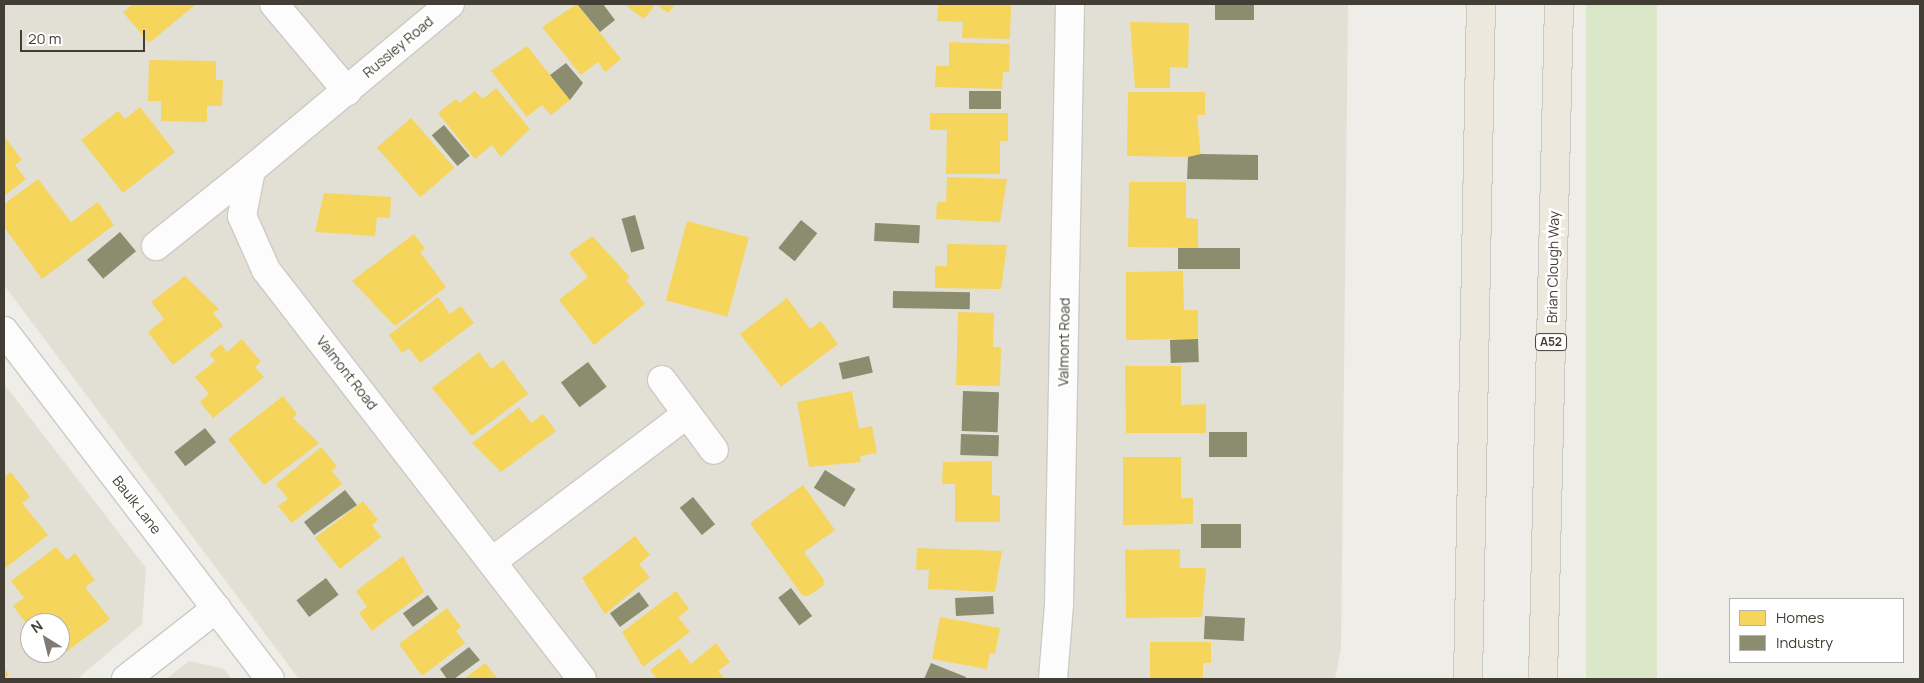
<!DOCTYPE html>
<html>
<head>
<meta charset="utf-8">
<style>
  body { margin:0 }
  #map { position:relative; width:1924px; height:683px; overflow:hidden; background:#eeede8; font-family:Manrope,sans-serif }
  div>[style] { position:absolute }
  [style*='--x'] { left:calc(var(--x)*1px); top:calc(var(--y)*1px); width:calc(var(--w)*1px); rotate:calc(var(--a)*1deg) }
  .residential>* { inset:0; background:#e2dfd5 }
  .green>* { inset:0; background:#dae8c9; transform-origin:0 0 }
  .homes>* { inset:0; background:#f6d55c; transform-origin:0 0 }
  .industry>* { inset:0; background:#8c8c6e; transform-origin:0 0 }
  .roads { filter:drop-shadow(1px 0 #cccac5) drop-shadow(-1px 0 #cccac5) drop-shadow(0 1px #cccac5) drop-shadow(0 -1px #cccac5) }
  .minor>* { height:28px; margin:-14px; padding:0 14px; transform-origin:14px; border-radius:14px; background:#fcfcfc }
  .trunk>* { height:28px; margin:-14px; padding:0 14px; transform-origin:14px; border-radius:14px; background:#ede8de }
  span { translate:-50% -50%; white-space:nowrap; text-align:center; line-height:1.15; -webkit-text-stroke:5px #fff; paint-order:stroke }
  .shield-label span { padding:1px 4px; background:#fff; border:1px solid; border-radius:4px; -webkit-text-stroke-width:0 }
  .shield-label { font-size:12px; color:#433e35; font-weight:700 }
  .street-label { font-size:14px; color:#433e35 }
  .frame { position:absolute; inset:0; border:5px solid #433e35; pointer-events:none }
  .legend { position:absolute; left:1729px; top:598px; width:175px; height:65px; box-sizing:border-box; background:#fff; border:1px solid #b4b2ae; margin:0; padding:6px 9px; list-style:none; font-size:15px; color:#433e35 }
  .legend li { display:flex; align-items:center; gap:10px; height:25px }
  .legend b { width:25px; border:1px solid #b4b2ae }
  .north { position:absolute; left:20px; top:613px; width:50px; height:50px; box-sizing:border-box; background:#fff; border:1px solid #b4b2ae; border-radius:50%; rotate:324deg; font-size:14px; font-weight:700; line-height:20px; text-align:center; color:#433e35 }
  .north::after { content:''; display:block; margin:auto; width:18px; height:22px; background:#7f7b74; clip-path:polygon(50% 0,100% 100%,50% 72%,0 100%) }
  .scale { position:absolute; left:20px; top:30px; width:125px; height:22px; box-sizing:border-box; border:2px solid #433e35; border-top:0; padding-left:6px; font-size:15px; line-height:18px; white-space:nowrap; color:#433e35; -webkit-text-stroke:4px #fff; paint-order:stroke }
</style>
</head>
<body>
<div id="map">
  <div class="residential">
    <i style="clip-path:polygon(4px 4px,1348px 4px,1341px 648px,1335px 679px,299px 679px,4px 285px)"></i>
    <i style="clip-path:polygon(evenodd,4px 384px,146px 568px,142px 624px,77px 679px,4px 679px,4px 384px,30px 623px,60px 623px,60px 653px,30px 653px,30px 623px)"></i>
    <i style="clip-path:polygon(189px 661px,224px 669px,232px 679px,166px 679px)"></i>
  </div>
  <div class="green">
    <i style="left:1586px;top:4px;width:71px;height:675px"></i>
  </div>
  <div class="homes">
    <i style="clip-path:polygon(133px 4px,194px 4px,195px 5px,149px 43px,123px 12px)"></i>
    <i style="clip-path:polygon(577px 4px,621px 59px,605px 72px,598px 62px,581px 75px,542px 27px)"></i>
    <i style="clip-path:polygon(624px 4px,656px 4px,644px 19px)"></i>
    <i style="clip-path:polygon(656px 4px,676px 4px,668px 13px)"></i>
    <i style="clip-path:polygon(938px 4px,1011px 4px,1010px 39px,962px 38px,963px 22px,937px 21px)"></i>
    <i style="clip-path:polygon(1130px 22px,1189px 23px,1188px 68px,1170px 67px,1170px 88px,1135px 88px)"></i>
    <i style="clip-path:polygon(949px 42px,1010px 44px,1009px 72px,1003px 72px,1002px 89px,935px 87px,936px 66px,949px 66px)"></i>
    <i style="clip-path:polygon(527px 46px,570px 100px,551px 115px,542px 105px,527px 117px,491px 71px)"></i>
    <i style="clip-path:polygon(149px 60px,216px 61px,216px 80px,223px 80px,222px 106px,207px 106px,207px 122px,161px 121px,161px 101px,148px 101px)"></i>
    <i style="clip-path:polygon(496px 88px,530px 129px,501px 157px,492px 145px,475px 159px,438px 113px,456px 99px,459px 103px,475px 91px,483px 99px)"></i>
    <i style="clip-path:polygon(1128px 92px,1205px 92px,1205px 115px,1197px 115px,1201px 157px,1127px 156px)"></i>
    <i style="clip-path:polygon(140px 107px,175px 152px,123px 193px,81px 140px,118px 111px,125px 119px)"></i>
    <i style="clip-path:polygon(930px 113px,1008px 113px,1008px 141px,1000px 141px,1000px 174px,946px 174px,947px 130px,930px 130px)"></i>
    <i style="left:411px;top:118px;width:66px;height:45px;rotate:49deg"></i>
    <i style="clip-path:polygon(4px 136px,22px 160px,15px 165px,26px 179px,4px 196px)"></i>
    <i style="clip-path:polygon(947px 177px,1007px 179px,1000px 222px,936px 219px,937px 202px,946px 202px)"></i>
    <i style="clip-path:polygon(38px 179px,71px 222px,98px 202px,114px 225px,42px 279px,4px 227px,4px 204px)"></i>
    <i style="clip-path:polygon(1129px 182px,1186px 182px,1186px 218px,1198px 219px,1198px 248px,1128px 247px)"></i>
    <i style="clip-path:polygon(324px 193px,391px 197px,390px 218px,377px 217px,375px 236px,315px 232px)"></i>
    <i style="left:687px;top:221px;width:64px;height:82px;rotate:15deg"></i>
    <i style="clip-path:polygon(414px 234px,425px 249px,420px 252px,446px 287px,395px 326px,352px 281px)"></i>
    <i style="clip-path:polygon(592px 236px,630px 277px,626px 280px,645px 304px,594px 345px,559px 300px,588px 277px,569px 253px)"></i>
    <i style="clip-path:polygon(947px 244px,1007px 245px,1001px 289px,935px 288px,935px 266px,947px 266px)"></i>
    <i style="clip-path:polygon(1183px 271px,1184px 310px,1198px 310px,1198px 339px,1126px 340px,1126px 272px)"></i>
    <i style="clip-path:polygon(185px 276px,219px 309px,213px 313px,223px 326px,173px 365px,148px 332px,164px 319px,151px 302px)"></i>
    <i style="clip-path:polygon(438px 297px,450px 314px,461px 306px,474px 323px,420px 363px,409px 348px,402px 353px,389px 335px)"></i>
    <i style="clip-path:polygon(787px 298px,810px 329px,821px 321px,838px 344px,781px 387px,740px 334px)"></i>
    <i style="clip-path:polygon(958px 312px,994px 313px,993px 347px,1001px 347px,1000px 386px,956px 385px)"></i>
    <i style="clip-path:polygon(242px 339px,261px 362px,255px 367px,264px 377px,213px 418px,200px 402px,209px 394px,195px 377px,215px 361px,209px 354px,221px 344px,227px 352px)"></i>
    <i style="clip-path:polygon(479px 352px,491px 369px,503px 360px,528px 394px,472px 436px,432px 388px)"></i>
    <i style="clip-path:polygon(1125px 366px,1181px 366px,1181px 405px,1206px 404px,1206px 433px,1126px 433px)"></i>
    <i style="clip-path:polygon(852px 391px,859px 429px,872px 426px,877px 453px,860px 456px,861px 462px,809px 467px,797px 402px)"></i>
    <i style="clip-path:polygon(283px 396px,297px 414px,293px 418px,319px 443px,264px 485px,228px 439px)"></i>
    <i style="clip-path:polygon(519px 407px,531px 423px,543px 414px,556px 431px,501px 472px,472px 443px)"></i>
    <i style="clip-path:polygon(321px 447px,337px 466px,332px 471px,342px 484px,292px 523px,278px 506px,288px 499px,276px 484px)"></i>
    <i style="clip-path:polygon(1123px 457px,1181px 457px,1181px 498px,1193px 498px,1193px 524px,1123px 525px)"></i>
    <i style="clip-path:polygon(992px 461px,992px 495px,1000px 496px,1000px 522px,955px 522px,955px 484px,942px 484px,943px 462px)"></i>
    <i style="clip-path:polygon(11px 472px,30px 497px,22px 503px,48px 535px,4px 569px,4px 477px)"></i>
    <i style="clip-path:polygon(803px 485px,835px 530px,804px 552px,824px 580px,823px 586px,808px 596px,802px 595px,750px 523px)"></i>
    <i style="clip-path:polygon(363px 501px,378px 520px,372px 525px,381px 537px,340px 569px,315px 538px)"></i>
    <i style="clip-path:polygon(635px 536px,650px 555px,639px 564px,650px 577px,605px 614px,582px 578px)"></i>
    <i style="clip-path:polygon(56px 547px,67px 560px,75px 553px,95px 580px,85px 587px,110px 619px,66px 652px,60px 643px,60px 623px,30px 623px,30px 628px,13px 606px,24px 598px,11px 581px)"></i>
    <i style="clip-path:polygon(917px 548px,1002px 551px,995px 592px,928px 589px,929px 570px,916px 570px)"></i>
    <i style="clip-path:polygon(1180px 549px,1180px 568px,1206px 568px,1202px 617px,1126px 618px,1125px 550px)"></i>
    <i style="clip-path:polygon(403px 556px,424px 592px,372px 631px,359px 613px,367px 607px,356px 591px)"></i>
    <i style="clip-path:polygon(676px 591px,689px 609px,678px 617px,690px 632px,643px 667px,622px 632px)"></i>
    <i style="clip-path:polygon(447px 608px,461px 627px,456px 631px,465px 643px,422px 676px,399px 644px)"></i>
    <i style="clip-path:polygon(940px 617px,1000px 628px,995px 654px,990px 653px,987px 669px,932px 659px)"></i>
    <i style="clip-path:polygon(1150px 642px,1211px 642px,1211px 663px,1203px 663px,1203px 679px,1150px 679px)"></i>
    <i style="clip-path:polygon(716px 643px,730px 662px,718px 671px,725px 679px,657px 679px,650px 670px,679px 648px,691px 664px)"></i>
    <i style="clip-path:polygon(485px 663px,498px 679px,464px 679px)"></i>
    <i style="clip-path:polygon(4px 668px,9px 675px,4px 679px)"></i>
  </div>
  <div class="industry">
    <i style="clip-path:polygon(577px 4px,603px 4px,615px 20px,600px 32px)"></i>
    <i style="left:1215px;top:4px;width:39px;height:16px"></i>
    <i style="clip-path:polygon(566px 63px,583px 83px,570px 100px,550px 75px)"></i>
    <i style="left:969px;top:91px;width:32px;height:18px"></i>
    <i style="left:444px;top:125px;width:40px;height:16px;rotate:50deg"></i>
    <i style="clip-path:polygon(1201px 154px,1258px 155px,1258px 180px,1187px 179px,1188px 157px)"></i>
    <i style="left:635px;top:215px;width:35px;height:14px;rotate:74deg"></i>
    <i style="left:801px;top:220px;width:21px;height:36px;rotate:39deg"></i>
    <i style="left:875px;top:223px;width:45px;height:18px;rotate:3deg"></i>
    <i style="left:120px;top:232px;width:25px;height:43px;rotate:50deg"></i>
    <i style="left:1178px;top:248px;width:62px;height:21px"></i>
    <i style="left:893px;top:291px;width:77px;height:17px;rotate:1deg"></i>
    <i style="left:1198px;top:339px;width:23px;height:28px;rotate:88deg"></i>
    <i style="left:869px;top:356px;width:17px;height:31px;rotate:77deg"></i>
    <i style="left:588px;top:362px;width:31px;height:34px;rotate:53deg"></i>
    <i style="left:963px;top:391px;width:36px;height:40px;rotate:2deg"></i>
    <i style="left:205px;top:428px;width:18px;height:39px;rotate:52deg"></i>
    <i style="left:1209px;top:432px;width:38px;height:25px"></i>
    <i style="left:961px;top:434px;width:38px;height:21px;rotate:2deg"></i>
    <i style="left:825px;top:470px;width:36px;height:21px;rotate:32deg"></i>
    <i style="clip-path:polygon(345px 490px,357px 505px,314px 535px,304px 522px)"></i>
    <i style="left:693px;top:497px;width:35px;height:17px;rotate:51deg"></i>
    <i style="left:1201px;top:524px;width:40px;height:24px"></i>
    <i style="left:326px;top:578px;width:21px;height:37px;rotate:53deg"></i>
    <i style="left:791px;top:588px;width:35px;height:16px;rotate:53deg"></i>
    <i style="left:639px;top:592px;width:17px;height:36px;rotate:54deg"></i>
    <i style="left:428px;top:595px;width:17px;height:31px;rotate:54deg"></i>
    <i style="left:993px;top:596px;width:18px;height:38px;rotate:87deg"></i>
    <i style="left:1205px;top:616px;width:40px;height:23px;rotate:3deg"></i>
    <i style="clip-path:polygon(469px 647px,480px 660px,454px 679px,447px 679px,440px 669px)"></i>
    <i style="clip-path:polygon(931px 663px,966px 677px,965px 679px,924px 679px)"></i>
  </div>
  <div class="roads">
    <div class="minor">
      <i style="--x:274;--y:4;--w:114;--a:50"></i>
      <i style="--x:450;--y:4;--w:259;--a:140.2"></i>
      <i style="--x:251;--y:170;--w:47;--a:101.1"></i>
      <i style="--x:242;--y:216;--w:59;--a:66"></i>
      <i style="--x:266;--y:270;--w:517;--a:52.31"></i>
      <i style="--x:156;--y:246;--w:122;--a:-38.7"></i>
      <i style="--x:4;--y:331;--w:438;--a:52.6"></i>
      <i style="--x:662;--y:380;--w:87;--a:53.4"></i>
      <i style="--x:494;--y:560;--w:242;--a:-37.1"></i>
      <i style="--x:126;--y:679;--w:115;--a:-38"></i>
      <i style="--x:1053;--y:679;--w:75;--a:-85.4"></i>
      <i style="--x:1059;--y:604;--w:600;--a:-88.95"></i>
    </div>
    <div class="trunk">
      <i style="--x:1468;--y:679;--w:675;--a:-88.9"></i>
      <i style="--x:1543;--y:679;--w:675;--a:-88.64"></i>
    </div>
  </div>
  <div class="shield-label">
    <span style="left:1551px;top:342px">A52</span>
  </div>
  <div class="street-label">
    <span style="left:398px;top:47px;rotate:-40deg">Russley Road</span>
    <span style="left:1553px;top:267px;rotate:-89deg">Brian Clough Way</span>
    <span style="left:1064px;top:342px;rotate:-89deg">Valmont Road</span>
    <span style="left:347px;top:373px;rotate:52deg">Valmont Road</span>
    <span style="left:137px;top:505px;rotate:52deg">Baulk Lane</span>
  </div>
  <div class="frame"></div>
  <ul class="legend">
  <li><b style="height:14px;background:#f6d55c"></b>Homes</li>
  <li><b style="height:14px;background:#8c8c6e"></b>Industry</li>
  </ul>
  <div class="north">N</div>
  <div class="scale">20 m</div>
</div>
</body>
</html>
